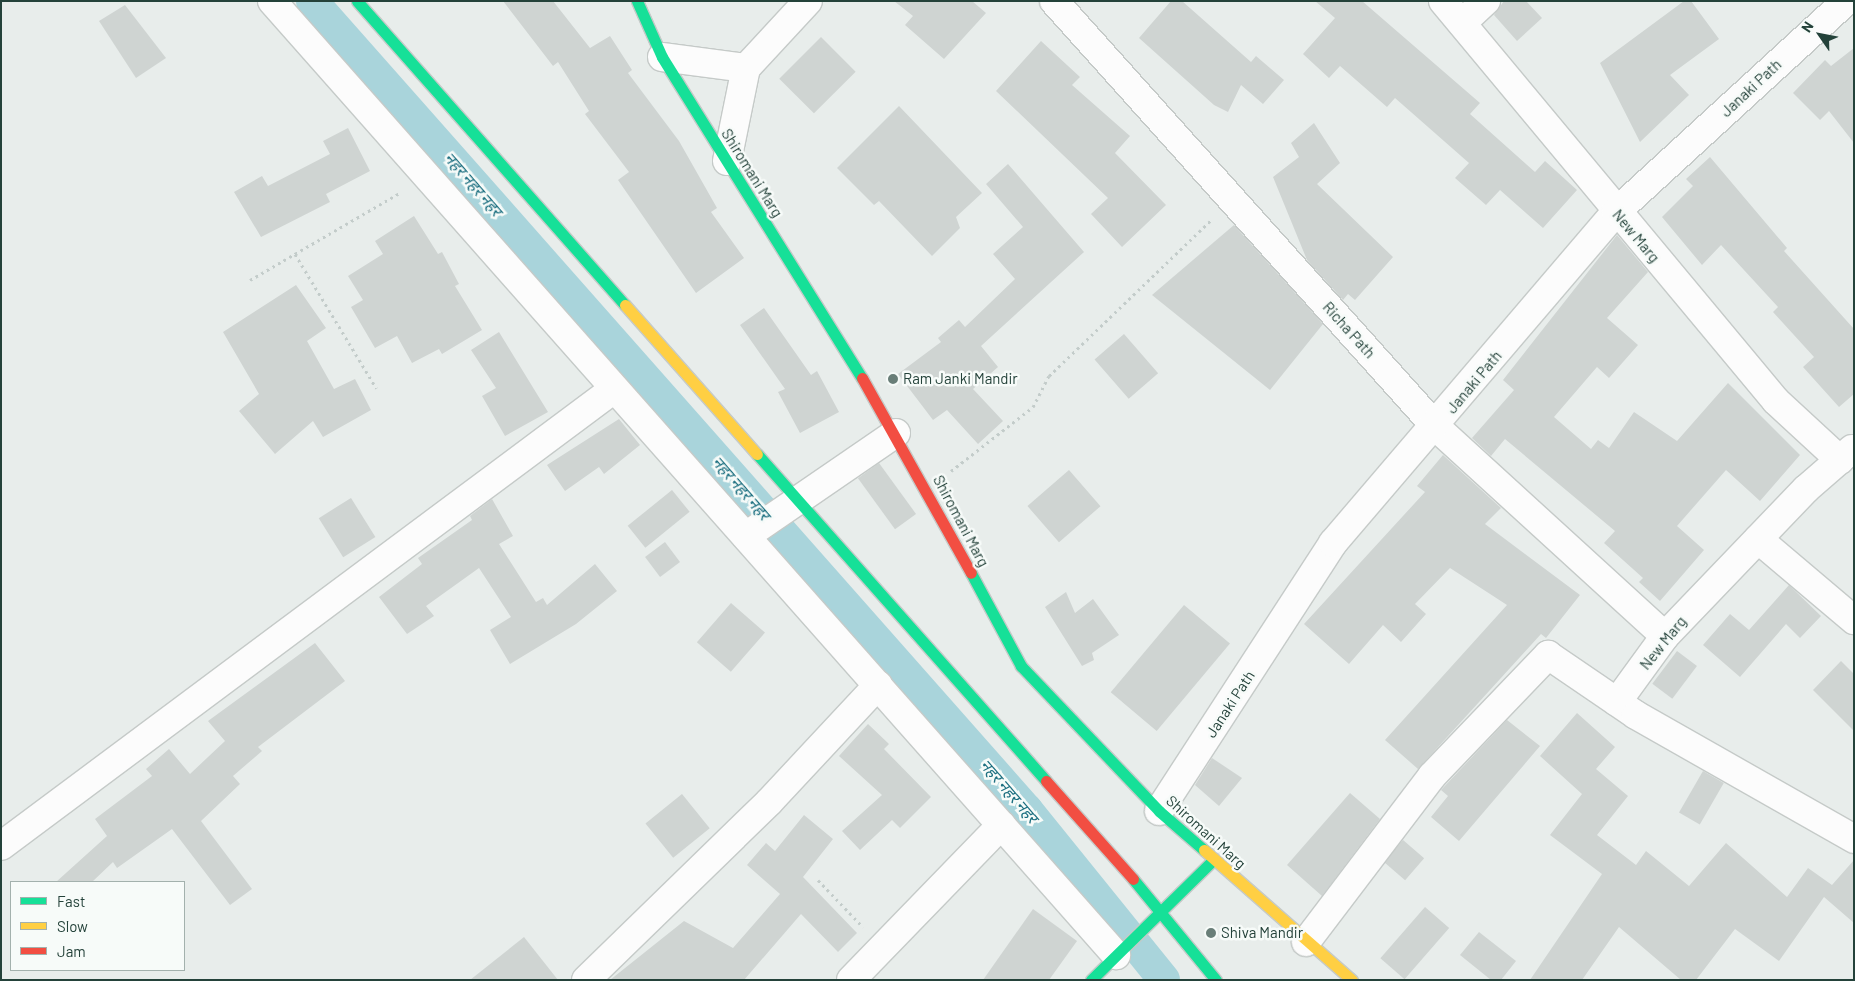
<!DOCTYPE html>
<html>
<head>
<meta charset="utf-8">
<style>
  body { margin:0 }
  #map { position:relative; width:1855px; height:981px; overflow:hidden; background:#e8edeb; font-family:Barlow,"Noto Sans Devanagari",sans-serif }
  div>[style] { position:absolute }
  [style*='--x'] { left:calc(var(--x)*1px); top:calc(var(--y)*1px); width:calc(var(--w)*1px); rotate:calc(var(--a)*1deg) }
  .canal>* { height:32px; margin:-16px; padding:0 16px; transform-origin:16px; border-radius:16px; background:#a9d4db }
  .building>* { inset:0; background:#cfd4d2; transform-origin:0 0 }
  .path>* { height:3px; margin-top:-1.5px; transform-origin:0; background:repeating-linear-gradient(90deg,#c3ccca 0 2.5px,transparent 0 6.5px) }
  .roads { filter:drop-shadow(1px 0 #c5cac8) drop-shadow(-1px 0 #c5cac8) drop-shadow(0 1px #c5cac8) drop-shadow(0 -1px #c5cac8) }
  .street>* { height:28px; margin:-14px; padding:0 14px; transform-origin:14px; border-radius:14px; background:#fcfcfc }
  .fast>* { height:11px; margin:-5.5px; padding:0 5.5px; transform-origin:5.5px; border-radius:5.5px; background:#16e098 }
  .slow>* { height:11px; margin:-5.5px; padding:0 5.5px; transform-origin:5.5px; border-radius:5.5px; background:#ffcf43 }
  .jam>* { height:11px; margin:-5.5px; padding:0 5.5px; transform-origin:5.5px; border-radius:5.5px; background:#f24e42 }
  .dots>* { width:14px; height:14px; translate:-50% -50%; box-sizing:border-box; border:2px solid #f7fbf9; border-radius:50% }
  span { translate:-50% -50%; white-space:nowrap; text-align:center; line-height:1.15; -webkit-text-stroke:5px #f7fbf9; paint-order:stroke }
  .street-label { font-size:15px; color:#24423a }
  .poi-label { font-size:15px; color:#24423a }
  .left { translate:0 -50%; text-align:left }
  .water-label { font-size:16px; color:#1c6f80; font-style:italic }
  .frame { position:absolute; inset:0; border:2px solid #24423a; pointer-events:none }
  .legend { position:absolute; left:10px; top:881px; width:175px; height:90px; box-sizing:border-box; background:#f7fbf9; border:1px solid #a3b1ad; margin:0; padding:6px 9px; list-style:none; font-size:15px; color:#24423a }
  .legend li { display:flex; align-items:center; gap:10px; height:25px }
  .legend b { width:25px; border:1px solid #a3b1ad }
  .north { position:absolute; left:1795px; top:10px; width:50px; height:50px; -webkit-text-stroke:4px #f7fbf9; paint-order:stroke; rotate:303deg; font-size:14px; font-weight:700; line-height:20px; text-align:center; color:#24423a }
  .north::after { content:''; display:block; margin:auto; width:18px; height:22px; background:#24423a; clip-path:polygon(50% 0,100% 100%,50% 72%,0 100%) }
</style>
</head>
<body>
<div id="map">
  <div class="canal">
    <i style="--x:312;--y:1;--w:1080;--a:48.53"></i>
    <i style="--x:1027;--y:810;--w:218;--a:51.1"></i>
  </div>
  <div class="building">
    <i style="clip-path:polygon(503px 1px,553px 1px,590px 48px,610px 36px,632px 70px,628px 73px,679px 141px,717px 208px,711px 212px,744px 258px,696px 293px,618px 180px,629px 172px,585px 114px,589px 111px,558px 62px,553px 66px)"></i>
    <i style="clip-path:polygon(894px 1px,972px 1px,986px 13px,944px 59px,905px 25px,913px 16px)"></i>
    <i style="clip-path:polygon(1171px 1px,1182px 1px,1251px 62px,1256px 56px,1284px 80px,1263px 104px,1241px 85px,1228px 112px,1214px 105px,1139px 38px)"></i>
    <i style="clip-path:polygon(1315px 1px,1362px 1px,1480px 103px,1470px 114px,1535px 172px,1545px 161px,1577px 190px,1543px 228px,1500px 190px,1486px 205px,1455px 178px,1469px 163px,1395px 98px,1387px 107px,1340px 66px,1329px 78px,1303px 54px,1335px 18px)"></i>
    <i style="clip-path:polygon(1504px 1px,1526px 1px,1542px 18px,1517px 41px,1494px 15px)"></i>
    <i style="clip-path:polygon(1684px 1px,1691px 1px,1719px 39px,1670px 75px,1689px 95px,1640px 142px,1600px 63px)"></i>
    <i style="clip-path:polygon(125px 5px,166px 58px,136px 78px,99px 21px)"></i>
    <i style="left:821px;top:37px;width:49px;height:59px;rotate:45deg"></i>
    <i style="clip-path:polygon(1041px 41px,1080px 77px,1072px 85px,1130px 136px,1115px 153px,1166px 205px,1122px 247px,1091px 214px,1108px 198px,996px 91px)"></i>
    <i style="clip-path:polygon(1854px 48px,1854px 143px,1829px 111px,1820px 120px,1793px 93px,1825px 60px,1831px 66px)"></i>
    <i style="clip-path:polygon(899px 106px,982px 193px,956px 217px,960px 228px,932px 256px,879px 201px,874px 205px,837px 168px)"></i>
    <i style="clip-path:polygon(1314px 123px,1340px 163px,1317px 184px,1393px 257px,1355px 300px,1348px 294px,1343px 300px,1307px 260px,1273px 177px,1299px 157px,1291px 143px)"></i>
    <i style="clip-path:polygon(348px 128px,370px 171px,326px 194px,330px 202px,261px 237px,234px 192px,262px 176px,268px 186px,330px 154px,323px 141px)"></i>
    <i style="clip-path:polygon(1710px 157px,1787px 248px,1784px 251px,1854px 329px,1854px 394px,1839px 407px,1803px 367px,1814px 357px,1773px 312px,1778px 307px,1721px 245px,1702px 265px,1662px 217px,1693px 186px,1686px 179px)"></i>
    <i style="clip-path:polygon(1008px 164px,1084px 252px,981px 346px,998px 367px,973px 389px,1003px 421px,978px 444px,947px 410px,933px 420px,898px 374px,941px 342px,938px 338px,959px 320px,965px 327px,1015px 279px,993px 254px,1023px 227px,986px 184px)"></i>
    <i style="clip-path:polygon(414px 216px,438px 254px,442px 252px,459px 284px,455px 286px,482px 330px,442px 354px,439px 349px,412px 363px,397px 336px,375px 348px,351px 307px,363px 300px,348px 276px,383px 254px,375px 241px)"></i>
    <i style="clip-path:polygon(1234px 225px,1323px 324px,1270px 390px,1152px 295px)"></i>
    <i style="clip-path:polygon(1617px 235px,1648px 272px,1607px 318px,1638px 345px,1609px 378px,1597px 367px,1554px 417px,1591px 449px,1598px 440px,1609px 448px,1634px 412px,1677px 441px,1728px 383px,1800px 455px,1760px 501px,1726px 470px,1677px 526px,1704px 550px,1660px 601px,1639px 582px,1643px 578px,1604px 543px,1615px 531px,1505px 439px,1491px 456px,1472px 438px,1514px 390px,1503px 380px)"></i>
    <i style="clip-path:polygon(296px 285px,326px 328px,307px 341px,334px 389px,355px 379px,371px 410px,323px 437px,313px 421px,275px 454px,239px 411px,259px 394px,223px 332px)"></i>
    <i style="clip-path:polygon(764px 308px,811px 375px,817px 371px,839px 412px,800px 433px,778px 392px,785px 389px,740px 325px)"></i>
    <i style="clip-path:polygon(499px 332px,548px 412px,505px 436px,482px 396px,496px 388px,471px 350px)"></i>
    <i style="left:1124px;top:334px;width:52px;height:39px;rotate:49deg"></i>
    <i style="clip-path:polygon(619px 419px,640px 445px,604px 474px,599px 467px,565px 491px,547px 465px)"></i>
    <i style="clip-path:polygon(1443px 455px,1501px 508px,1485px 524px,1580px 595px,1546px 638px,1541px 634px,1418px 769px,1385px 740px,1507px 605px,1450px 568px,1415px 604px,1426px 614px,1401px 642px,1383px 625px,1349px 664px,1304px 624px,1425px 492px,1417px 486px)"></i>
    <i style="left:879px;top:463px;width:63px;height:26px;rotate:54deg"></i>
    <i style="left:1069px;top:470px;width:48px;height:55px;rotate:49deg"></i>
    <i style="left:672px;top:490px;width:28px;height:57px;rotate:51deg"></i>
    <i style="left:351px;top:498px;width:46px;height:38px;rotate:58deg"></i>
    <i style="clip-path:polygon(492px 499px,513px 536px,499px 544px,536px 602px,543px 598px,547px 605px,595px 564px,617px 591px,576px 624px,510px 664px,490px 630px,511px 617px,479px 568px,426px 606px,434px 616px,407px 634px,379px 597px,422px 564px,418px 558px,472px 520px,470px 516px)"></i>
    <i style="left:665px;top:542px;width:25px;height:25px;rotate:53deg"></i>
    <i style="clip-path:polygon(1789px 585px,1821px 616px,1800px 638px,1786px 624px,1740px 677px,1703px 645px,1730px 614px,1749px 630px)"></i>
    <i style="clip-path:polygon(1066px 592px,1075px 613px,1093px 599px,1119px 635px,1092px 653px,1094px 660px,1082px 666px,1045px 607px)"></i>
    <i style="left:731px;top:603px;width:45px;height:52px;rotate:41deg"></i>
    <i style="left:1184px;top:605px;width:60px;height:114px;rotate:40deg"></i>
    <i style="clip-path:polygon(315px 643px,345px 681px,258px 747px,262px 751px,233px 776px,240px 784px,201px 821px,252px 889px,230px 905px,172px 829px,117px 868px,113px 862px,92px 882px,56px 882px,107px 836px,95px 819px,152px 776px,146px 769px,169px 749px,190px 774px,225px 741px,208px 721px)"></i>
    <i style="left:1677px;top:651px;width:25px;height:41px;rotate:37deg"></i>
    <i style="clip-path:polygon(1841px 661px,1854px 674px,1854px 731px,1813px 690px)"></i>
    <i style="clip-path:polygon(1577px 713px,1615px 747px,1596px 769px,1628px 796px,1597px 835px,1636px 865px,1646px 851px,1689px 886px,1726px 843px,1787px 897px,1808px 868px,1832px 885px,1854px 860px,1854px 923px,1824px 897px,1779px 961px,1735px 929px,1696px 980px,1681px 980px,1619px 927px,1582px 980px,1530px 980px,1602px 874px,1550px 835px,1582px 794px,1540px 756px)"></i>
    <i style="clip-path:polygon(1507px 720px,1540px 746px,1459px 841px,1431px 817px,1448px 796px,1441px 790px)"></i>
    <i style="clip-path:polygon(868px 724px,889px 744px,884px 749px,931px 797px,900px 828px,892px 820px,860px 850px,842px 831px,882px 795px,839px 756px)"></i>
    <i style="clip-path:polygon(1212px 758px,1242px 778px,1219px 806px,1195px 785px)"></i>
    <i style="left:1703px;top:771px;width:24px;height:48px;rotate:30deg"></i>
    <i style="clip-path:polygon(1350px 793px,1380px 819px,1322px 896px,1287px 865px)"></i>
    <i style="left:682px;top:794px;width:44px;height:47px;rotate:51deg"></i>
    <i style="clip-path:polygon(804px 815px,833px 839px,803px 877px,857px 933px,838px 952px,801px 914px,744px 980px,610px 980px,684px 921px,733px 948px,780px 894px,747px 865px,766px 843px,775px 851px)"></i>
    <i style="left:1403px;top:840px;width:28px;height:29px;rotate:41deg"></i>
    <i style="left:1425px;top:907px;width:32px;height:68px;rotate:41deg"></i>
    <i style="clip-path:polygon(1033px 909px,1077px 941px,1049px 980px,983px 980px)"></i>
    <i style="clip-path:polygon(1479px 932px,1516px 961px,1501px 980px,1491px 980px,1460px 955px)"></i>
    <i style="clip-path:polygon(524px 937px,558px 980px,470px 980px)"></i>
  </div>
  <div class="path">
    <i style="--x:295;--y:254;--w:157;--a:58.8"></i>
    <i style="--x:250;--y:280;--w:175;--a:-30.2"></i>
    <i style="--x:951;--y:471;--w:104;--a:-38"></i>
    <i style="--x:1033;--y:407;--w:35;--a:-63"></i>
    <i style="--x:1049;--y:376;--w:225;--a:-43.9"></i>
    <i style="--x:818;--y:880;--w:65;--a:46.2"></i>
  </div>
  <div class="roads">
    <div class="street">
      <i style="--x:272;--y:1;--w:1274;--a:48.5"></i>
      <i style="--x:1054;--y:1;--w:572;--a:48.12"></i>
      <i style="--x:1436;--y:427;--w:310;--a:42.4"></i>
      <i style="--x:1443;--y:1;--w:520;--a:50.22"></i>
      <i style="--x:1776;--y:401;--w:87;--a:42.7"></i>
      <i style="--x:1462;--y:23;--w:33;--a:-43"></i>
      <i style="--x:662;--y:57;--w:85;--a:7.5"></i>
      <i style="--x:746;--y:68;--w:91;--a:-47.2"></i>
      <i style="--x:727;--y:161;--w:95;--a:-78.5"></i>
      <i style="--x:746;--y:536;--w:182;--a:-34.5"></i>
      <i style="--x:1758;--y:539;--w:126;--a:40.2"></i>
      <i style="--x:1617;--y:702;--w:82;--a:-54"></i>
      <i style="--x:1665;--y:636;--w:204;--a:-46.2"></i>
      <i style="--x:1806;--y:489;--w:61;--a:-41"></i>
      <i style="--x:1159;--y:811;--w:320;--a:-57"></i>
      <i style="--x:1333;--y:543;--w:435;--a:-49.5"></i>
      <i style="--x:1616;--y:212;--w:312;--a:-42.5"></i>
      <i style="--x:1;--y:846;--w:765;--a:-36.71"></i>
      <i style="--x:1306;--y:942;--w:208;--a:-52.8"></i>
      <i style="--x:1432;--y:776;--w:168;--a:-46.2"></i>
      <i style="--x:1548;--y:655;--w:107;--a:34.3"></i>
      <i style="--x:1636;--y:715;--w:251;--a:29.6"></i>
      <i style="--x:586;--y:980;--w:255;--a:-44.2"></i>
      <i style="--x:769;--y:802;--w:160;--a:-47"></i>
      <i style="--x:851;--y:980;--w:216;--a:-45.9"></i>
    </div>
    <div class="fast">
      <i style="--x:357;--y:1;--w:405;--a:48.6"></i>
      <i style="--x:637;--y:1;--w:61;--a:65.9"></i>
      <i style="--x:662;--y:57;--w:378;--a:58.1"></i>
      <i style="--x:757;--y:454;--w:436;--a:48.5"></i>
      <i style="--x:971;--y:573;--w:106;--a:61.7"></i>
      <i style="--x:1021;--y:666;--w:200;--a:46.4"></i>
      <i style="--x:1159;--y:811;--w:60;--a:40.9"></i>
      <i style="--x:1133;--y:879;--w:131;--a:50.6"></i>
      <i style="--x:1091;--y:980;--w:171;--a:-44.5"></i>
    </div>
    <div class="slow">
      <i style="--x:625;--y:305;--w:199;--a:48.5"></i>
      <i style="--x:1204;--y:850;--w:197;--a:41.3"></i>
    </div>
    <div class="jam">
      <i style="--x:862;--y:378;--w:223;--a:60.8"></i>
      <i style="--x:1046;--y:781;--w:131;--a:48.4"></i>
    </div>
  </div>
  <div class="dots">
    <i style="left:893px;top:379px;background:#697e78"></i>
    <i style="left:1211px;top:933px;background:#697e78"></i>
  </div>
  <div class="street-label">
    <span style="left:1751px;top:88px;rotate:-43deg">Janaki Path</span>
    <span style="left:752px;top:173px;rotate:58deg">Shiromani Marg</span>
    <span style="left:1636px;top:236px;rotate:50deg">New Marg</span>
    <span style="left:1349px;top:330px;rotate:48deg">Richa Path</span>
    <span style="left:1474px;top:382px;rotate:-50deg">Janaki Path</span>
    <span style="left:961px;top:521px;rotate:62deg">Shiromani Marg</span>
    <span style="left:1663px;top:643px;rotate:-51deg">New Marg</span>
    <span style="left:1230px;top:704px;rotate:-57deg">Janaki Path</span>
    <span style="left:1206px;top:832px;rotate:42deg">Shiromani Marg</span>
  </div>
  <div class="poi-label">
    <span class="left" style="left:903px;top:379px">Ram Janki Mandir</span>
    <span class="left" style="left:1221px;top:933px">Shiva Mandir</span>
  </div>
  <div class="water-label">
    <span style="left:473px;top:184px;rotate:49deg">नहर नहर नहर</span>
    <span style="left:741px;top:488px;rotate:49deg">नहर नहर नहर</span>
    <span style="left:1009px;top:791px;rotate:49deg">नहर नहर नहर</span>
  </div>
  <div class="frame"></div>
  <ul class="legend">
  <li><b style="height:6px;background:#16e098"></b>Fast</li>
  <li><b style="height:6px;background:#ffcf43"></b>Slow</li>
  <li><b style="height:6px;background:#f24e42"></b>Jam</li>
  </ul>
  <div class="north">N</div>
</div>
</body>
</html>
